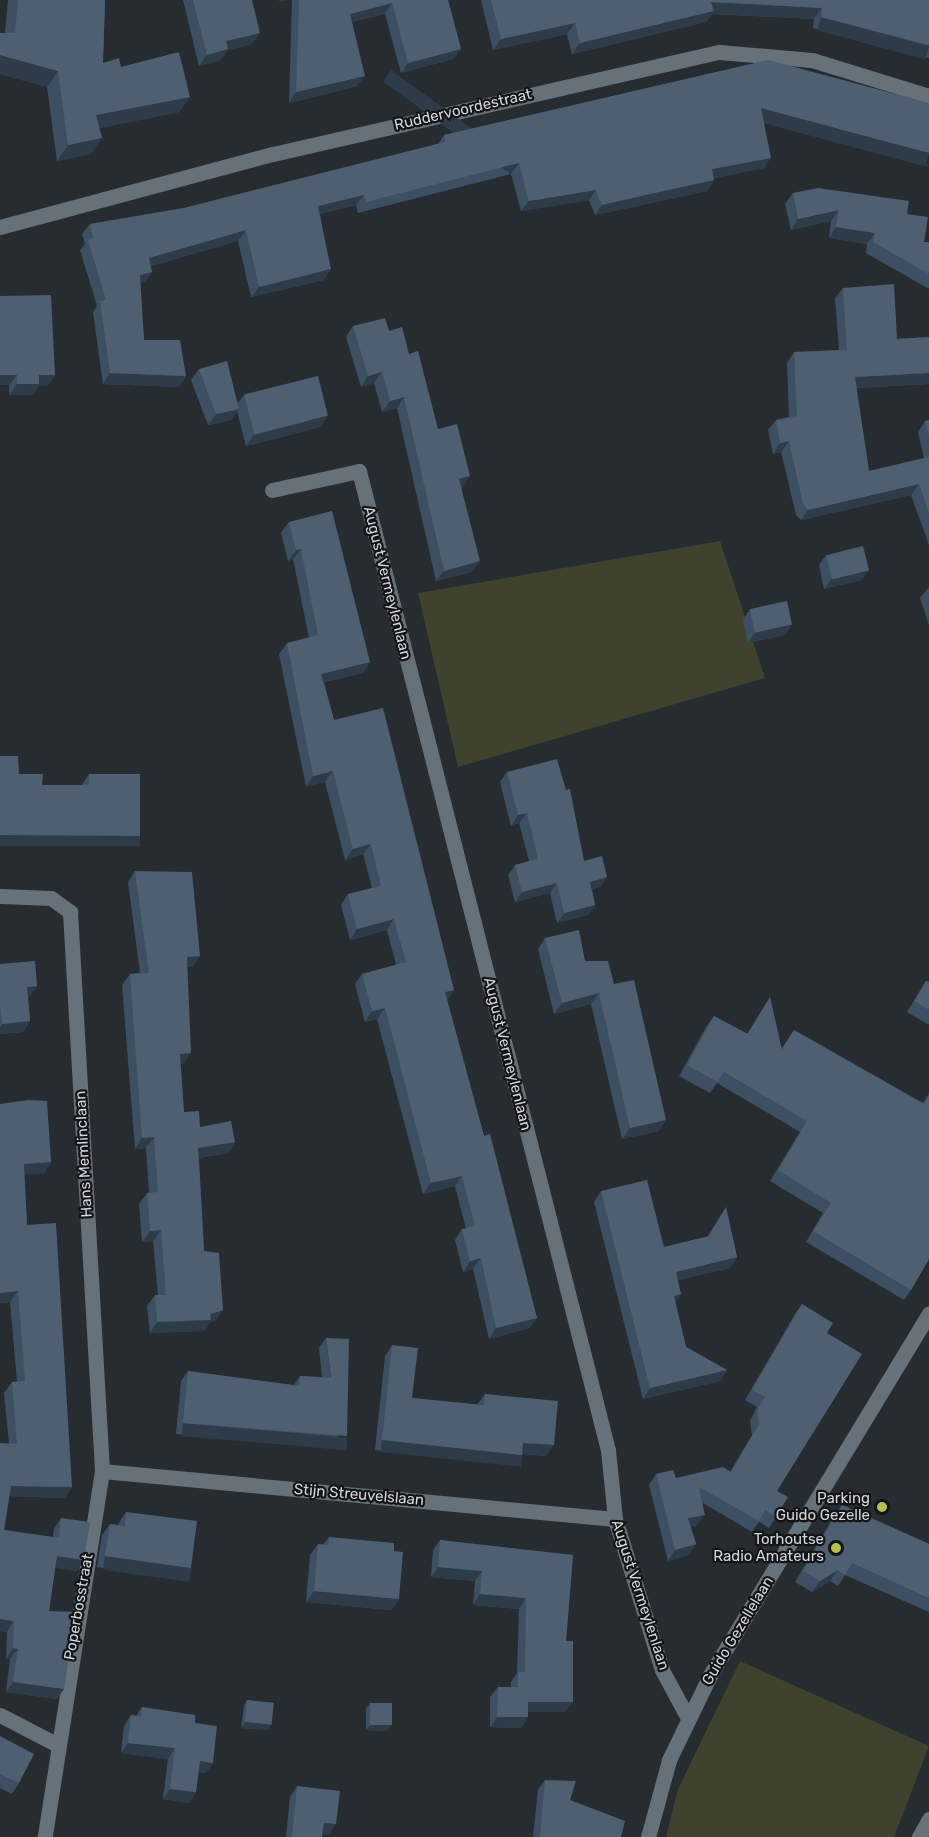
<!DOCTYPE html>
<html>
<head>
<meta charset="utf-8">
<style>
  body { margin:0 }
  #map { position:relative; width:929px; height:1837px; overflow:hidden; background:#272c31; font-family:Rubik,sans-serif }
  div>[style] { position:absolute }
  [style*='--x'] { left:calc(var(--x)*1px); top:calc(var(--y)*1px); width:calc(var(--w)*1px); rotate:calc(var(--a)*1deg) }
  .green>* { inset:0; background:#3f422d }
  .minor>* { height:15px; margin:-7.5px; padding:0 7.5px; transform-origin:7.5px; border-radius:7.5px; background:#67717a }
  .wall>* { inset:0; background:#3d5063 }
  .shaded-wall>* { inset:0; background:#2e3c4a; transform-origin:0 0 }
  .building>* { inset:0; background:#4d5f70; transform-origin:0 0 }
  .dots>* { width:16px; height:16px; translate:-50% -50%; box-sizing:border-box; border:3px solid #121416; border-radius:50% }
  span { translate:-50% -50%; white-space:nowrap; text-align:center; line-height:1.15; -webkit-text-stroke:4.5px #121416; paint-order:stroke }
  .street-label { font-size:15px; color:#d3d7da }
  .poi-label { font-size:15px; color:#d3d7da }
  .right { translate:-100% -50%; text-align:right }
</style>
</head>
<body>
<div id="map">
  <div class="green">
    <i style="clip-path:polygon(720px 541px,765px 678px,458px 767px,418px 593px)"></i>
    <i style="clip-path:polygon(740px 1661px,929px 1746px,894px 1837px,666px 1837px,678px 1789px)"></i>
  </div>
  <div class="minor">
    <i style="--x:0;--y:227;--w:283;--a:-15"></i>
    <i style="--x:273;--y:154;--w:458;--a:-12.9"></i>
    <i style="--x:719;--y:52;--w:93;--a:4.9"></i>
    <i style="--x:812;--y:60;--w:122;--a:17.1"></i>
    <i style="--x:272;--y:490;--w:89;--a:-12.3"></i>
    <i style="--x:359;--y:471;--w:1010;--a:75.73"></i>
    <i style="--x:608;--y:1450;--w:69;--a:84.2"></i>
    <i style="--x:615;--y:1519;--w:158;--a:72.7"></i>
    <i style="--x:662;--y:1670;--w:55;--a:61.6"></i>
    <i style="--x:0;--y:896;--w:51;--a:2.2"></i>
    <i style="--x:51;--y:898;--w:24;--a:36"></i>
    <i style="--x:70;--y:912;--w:560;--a:86.72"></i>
    <i style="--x:102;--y:1471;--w:370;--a:98.9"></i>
    <i style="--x:102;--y:1471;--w:515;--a:5.35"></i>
    <i style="--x:0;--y:1715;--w:63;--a:27.4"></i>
    <i style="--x:648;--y:1837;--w:80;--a:-74.7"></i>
    <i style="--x:669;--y:1760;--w:94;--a:-64.2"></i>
    <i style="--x:710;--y:1675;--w:423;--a:-58.8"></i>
    <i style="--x:919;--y:1837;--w:21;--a:-61"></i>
  </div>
  <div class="wall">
    <i style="clip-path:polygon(8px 0,105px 0,103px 63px,121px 67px,190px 97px,179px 112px,99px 128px,91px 154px,57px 161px,47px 87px,0 74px,0 33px,5px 33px)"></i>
    <i style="clip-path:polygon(183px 0,252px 0,252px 44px,228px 50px,220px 60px,199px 66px)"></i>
    <i style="clip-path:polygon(292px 0,448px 0,461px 49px,453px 59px,401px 73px,385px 14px,352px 22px,357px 86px,289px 103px)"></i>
    <i style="clip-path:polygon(481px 0,929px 0,929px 58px,813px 28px,814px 19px,712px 14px,706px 22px,572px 54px,567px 34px,493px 50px)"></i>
    <i style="clip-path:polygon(768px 60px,929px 166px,764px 121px,764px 168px,714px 178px,714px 180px,707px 191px,595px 215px,589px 200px,521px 211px,511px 174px,358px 213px,356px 205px,320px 214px,324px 280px,251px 297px,238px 241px,151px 266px,152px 272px,145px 282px,140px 283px,144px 340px,186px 376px,179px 387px,103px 384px,93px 312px,97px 306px,80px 250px,85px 244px,82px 234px,90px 224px,184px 208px,438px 144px,444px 135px)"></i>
    <i style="clip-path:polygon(793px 193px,907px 214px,924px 242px,929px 242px,929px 289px,866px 253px,867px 244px,829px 238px,831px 221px,791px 230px,785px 204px)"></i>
    <i style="clip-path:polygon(843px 288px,897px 339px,929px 337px,929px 384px,856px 388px,869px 471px,924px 458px,918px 432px,925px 421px,929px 420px,929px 545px,911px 495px,801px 520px,796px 515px,781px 452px,773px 454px,768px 430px,776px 420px,789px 417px,787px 363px,794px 352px,839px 350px,835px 298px)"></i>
    <i style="clip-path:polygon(0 296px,55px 375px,47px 386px,39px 386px,32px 395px,9px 395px,9px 385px,0 385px)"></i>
    <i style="clip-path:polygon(353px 326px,389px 331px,409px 354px,438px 429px,463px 487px,461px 488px,472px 572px,436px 581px,397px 408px,382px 412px,374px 383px,361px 387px,346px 337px)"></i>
    <i style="clip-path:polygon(199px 369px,238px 403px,244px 395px,320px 427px,246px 446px,237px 411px,231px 420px,208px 425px,191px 380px)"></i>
    <i style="clip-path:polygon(289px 522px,370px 662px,363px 673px,324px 682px,334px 720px,454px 990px,447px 1000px,484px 1136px,537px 1318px,529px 1328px,489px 1339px,473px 1269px,463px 1272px,455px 1240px,462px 1229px,466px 1229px,455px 1186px,423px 1194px,377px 1019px,365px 1022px,355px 984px,362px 974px,396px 965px,387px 930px,350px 940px,341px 905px,348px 894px,372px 888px,363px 854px,345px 860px,325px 782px,306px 786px,279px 654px,287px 643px,309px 638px,293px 559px,288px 561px,281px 533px)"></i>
    <i style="clip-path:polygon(826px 555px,869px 570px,861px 580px,824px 589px,819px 565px)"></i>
    <i style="clip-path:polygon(929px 587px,929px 625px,920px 598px)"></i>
    <i style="clip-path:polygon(750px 609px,792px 624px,785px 635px,748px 643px,743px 620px)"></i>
    <i style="clip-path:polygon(0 756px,19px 774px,42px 785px,82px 785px,89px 774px,133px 846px,0 846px)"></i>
    <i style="clip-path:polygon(507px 772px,584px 861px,607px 877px,600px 887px,592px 889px,595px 905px,588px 915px,557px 923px,550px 893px,515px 902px,508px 875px,515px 865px,529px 861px,519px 823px,511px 826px,500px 782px)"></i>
    <i style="clip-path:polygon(135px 871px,200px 956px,193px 966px,187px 967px,183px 1064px,180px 1064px,184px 1112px,200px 1127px,235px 1142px,228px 1153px,199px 1158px,204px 1251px,223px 1310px,216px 1320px,210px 1322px,204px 1331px,150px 1333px,147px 1306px,155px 1295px,158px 1295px,153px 1241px,142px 1242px,139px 1204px,147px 1193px,149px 1193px,146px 1148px,135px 1149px,122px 985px,130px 974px,140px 973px,128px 882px)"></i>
    <i style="clip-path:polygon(545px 938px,585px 961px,659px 1131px,622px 1139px,591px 1004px,554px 1014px,538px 949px)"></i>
    <i style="clip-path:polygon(0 964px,37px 986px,30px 996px,28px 997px,30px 1021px,23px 1032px,0 1034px)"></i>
    <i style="clip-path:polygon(926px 981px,929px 982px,929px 1025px,907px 1012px)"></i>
    <i style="clip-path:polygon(770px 997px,781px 1049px,794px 1030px,923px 1103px,929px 1093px,929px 1259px,911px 1290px,904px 1300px,806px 1242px,823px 1213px,770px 1181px,800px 1132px,717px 1083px,710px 1093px,679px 1076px,706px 1027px,714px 1016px,747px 1034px,763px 1008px)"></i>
    <i style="clip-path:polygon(0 1104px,51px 1162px,44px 1173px,24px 1174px,27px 1225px,65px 1498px,9px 1496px,4px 1530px,53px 1537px,54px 1529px,61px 1518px,84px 1560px,77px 1571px,55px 1567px,49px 1611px,57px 1699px,6px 1692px,10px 1659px,6px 1659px,7px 1632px,0 1631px,0 1443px,9px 1444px,4px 1393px,12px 1382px,17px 1382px,10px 1302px,0 1303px)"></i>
    <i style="clip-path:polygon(601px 1191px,664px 1247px,707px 1237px,726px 1207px,737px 1257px,730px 1268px,678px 1280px,675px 1302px,686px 1347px,727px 1370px,720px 1381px,643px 1399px,594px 1202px)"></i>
    <i style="clip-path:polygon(802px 1304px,827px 1333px,777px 1491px,776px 1517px,769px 1528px,759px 1522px,752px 1532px,703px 1503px,697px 1525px,690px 1527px,696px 1544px,688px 1555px,668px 1561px,649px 1485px,656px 1474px,676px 1478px,730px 1472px,752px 1435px,750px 1421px,757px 1407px,745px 1400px,795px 1314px)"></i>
    <i style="clip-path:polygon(326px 1338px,339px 1447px,176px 1434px,181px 1381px,188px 1371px,294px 1385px,300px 1376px,322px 1377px,319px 1348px)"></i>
    <i style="clip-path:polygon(392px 1345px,412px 1398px,477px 1405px,485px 1394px,546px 1456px,523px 1454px,515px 1465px,375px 1450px,385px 1356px)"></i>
    <i style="clip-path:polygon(842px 1505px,929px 1544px,929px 1612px,845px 1575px,838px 1586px,830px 1581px,812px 1592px,795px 1582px,834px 1516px)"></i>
    <i style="clip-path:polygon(126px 1512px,191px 1568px,184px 1579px,97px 1567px,102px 1535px,110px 1524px,118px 1525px,119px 1523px)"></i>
    <i style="clip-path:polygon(329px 1537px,394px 1551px,399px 1599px,391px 1610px,306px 1602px,310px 1555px,318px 1544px,323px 1545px)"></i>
    <i style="clip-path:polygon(440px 1540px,573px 1555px,566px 1641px,573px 1702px,565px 1712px,528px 1712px,528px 1717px,521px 1728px,490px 1727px,490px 1697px,498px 1687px,511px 1687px,511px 1682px,517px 1673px,519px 1609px,473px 1605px,475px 1581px,431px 1577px,433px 1550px)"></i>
    <i style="clip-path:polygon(247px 1700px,268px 1730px,241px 1728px,244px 1706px)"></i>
    <i style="clip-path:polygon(370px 1703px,387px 1731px,366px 1730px,366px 1709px)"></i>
    <i style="clip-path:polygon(142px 1707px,195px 1723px,213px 1763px,206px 1773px,198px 1772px,196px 1792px,189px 1803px,163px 1799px,168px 1759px,121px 1753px,124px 1726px,131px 1715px,136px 1716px)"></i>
    <i style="clip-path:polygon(0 1736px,19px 1783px,12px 1794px,0 1788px)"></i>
    <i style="clip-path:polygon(545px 1780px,570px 1800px,621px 1837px,533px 1837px,538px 1790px)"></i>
    <i style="clip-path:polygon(297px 1786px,329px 1835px,322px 1834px,322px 1837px,286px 1837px,290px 1797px)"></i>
  </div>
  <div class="shaded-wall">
    <i style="clip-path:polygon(280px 0,291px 0,278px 2px)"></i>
    <i style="clip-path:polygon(711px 2px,822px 8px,814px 19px,712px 14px,706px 22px,572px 54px,580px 43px)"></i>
    <i style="clip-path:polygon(392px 3px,385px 14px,342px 24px,350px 14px)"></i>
    <i style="left:821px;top:17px;width:112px;height:14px;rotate:15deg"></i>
    <i style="clip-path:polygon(575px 23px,567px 34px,493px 50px,501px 39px)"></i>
    <i style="clip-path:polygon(260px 33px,252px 44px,228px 50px,220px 60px,199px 66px,207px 55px,226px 41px)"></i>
    <i style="clip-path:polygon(461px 49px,453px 59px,401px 73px,408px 63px)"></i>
    <i style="clip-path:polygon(0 55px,58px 71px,47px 87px,0 74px)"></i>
    <i style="clip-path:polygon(365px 76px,357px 86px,289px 103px,296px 92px)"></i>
    <i style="clip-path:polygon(190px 97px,179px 112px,85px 131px,96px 115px)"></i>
    <i style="left:761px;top:108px;width:174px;height:14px;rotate:15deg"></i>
    <i style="clip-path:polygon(102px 138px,91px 154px,57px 161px,68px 145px)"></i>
    <i style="clip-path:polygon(771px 158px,764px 168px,704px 180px,712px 169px)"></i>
    <i style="left:519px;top:163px;width:14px;height:158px;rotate:126deg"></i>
    <i style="clip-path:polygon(714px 180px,707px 191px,595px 215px,602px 205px)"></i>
    <i style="clip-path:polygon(596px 190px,589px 200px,521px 211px,529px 201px)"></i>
    <i style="clip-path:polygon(364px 195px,356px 205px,310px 216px,318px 206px)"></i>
    <i style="clip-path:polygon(839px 210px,831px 221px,791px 230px,798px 219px)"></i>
    <i style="clip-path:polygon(836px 227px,875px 233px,867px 244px,829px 238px)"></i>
    <i style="clip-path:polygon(246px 230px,238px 241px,142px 268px,149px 258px)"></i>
    <i style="clip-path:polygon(331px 269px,324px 280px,251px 297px,259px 287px)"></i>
    <i style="clip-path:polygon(152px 272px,145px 282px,132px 285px,140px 275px)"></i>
    <i style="clip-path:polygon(382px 372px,374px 383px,361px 387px,368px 376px)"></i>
    <i style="clip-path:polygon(110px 373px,186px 376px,179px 387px,103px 384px)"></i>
    <i style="clip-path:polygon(929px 373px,929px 384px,847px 388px,855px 377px)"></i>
    <i style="clip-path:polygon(0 375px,17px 375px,9px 385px,0 385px)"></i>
    <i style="clip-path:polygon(39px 375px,55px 375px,47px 386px,39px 386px,32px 395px,9px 395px,17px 384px)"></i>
    <i style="clip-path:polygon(404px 397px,397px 408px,382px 412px,390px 401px)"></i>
    <i style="clip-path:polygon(239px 409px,231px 420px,208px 425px,216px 414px)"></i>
    <i style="clip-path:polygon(328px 416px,320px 427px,246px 446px,254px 435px)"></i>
    <i style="clip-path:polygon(789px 441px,781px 452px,773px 454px,780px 443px)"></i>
    <i style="clip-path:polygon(470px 476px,463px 487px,451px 490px,459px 479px)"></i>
    <i style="clip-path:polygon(919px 484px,911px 495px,801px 520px,808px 510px)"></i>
    <i style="clip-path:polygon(301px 549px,293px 559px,288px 561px,296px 550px)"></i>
    <i style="clip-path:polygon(480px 561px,472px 572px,436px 581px,444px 571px)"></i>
    <i style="clip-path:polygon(869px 570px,861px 580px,824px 589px,832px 578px)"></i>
    <i style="clip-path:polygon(792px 624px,785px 635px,748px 643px,755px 633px)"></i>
    <i style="clip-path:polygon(370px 662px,363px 673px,314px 684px,321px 674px)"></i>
    <i style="clip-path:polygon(333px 771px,325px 782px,306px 786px,313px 776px)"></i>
    <i style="clip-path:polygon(527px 813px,519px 823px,511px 826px,518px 815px)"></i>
    <i style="left:0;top:835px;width:140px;height:11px"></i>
    <i style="clip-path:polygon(371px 844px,363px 854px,345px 860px,353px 849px)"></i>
    <i style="clip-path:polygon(607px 877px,600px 887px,583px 892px,590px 882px)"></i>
    <i style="clip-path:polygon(557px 883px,550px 893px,515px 902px,522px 892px)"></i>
    <i style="clip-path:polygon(595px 905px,588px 915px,557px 923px,564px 913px)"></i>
    <i style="clip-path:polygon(394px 919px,387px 930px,350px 940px,357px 929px)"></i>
    <i style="clip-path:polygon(200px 956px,193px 966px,179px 968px,187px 957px)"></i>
    <i style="clip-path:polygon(37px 986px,30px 996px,20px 997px,27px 987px)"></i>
    <i style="clip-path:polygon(454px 990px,446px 1001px,445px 992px)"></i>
    <i style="clip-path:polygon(599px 993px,591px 1004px,554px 1014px,562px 1003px)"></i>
    <i style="clip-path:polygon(385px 1008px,377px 1019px,365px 1022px,372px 1011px)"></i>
    <i style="clip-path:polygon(30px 1021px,23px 1032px,0 1034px,0 1027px,2px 1024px)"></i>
    <i style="clip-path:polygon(191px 1053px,183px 1064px,172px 1065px,180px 1054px)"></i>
    <i style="clip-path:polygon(666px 1120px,659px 1131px,622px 1139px,630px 1128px)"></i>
    <i style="clip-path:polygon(154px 1137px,146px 1148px,135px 1149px,142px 1138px)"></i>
    <i style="clip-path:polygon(235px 1142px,228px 1153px,191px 1159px,198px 1148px)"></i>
    <i style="clip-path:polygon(51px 1162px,44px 1173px,16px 1175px,24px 1164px)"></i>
    <i style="clip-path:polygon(462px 1176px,455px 1186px,423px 1194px,431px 1183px)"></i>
    <i style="clip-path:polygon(161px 1230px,153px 1241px,142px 1242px,150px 1231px)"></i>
    <i style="clip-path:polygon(737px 1257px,730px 1268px,668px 1282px,676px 1272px)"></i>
    <i style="clip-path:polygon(481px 1258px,473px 1269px,463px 1272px,470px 1261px)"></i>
    <i style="clip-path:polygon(18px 1291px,10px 1302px,0 1303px,0 1293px)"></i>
    <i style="clip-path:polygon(681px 1294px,674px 1304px,674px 1296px)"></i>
    <i style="clip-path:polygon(223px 1310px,216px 1320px,210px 1322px,204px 1331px,150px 1333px,157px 1322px,210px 1314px)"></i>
    <i style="clip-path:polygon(537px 1318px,529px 1328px,489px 1339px,496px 1328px)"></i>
    <i style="clip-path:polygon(727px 1370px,720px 1381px,643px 1399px,650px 1388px)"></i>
    <i style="left:183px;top:1423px;width:165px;height:13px;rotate:5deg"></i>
    <i style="left:382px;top:1440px;width:141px;height:12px;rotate:6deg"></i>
    <i style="clip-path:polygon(523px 1443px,554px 1445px,546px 1456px,516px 1453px)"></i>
    <i style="clip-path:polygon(11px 1486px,72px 1487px,65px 1498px,4px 1496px)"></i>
    <i style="clip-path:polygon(705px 1515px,697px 1525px,680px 1529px,688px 1518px)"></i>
    <i style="clip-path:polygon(696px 1544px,688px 1555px,668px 1561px,675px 1550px)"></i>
    <i style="clip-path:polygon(57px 1556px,84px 1560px,77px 1571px,49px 1567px)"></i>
    <i style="left:105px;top:1556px;width:87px;height:14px;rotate:8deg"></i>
    <i style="clip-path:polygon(438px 1567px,482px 1571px,475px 1581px,431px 1577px)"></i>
    <i style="clip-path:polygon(838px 1570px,830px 1581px,812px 1592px,820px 1581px)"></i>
    <i style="clip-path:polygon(314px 1591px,399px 1599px,391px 1610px,306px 1602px)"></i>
    <i style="clip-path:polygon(480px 1594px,526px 1598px,519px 1609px,473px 1605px)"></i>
    <i style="clip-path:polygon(0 1619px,14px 1621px,7px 1632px,0 1631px)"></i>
    <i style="clip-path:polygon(13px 1648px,18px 1649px,10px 1659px,6px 1659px)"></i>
    <i style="clip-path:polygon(13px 1682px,64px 1689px,57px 1699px,6px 1692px)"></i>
    <i style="clip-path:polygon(528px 1702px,573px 1702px,565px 1712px,521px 1712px)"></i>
    <i style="clip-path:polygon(497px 1717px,528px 1717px,521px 1728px,490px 1727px)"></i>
    <i style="clip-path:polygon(245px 1722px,271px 1724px,268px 1730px,241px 1728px)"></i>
    <i style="clip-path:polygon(370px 1725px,391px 1725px,387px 1731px,366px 1730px)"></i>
    <i style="clip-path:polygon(128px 1743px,175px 1748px,168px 1759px,121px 1753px)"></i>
    <i style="clip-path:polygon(200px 1761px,213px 1763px,206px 1773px,193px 1772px)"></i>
    <i style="clip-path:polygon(170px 1789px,196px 1792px,189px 1803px,163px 1799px)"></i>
    <i style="clip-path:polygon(324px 1823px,336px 1824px,329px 1835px,316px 1833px)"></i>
  </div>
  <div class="building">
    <i style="clip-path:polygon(18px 0,105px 0,103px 63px,119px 58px,121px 67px,179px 52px,190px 97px,96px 115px,102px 138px,68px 145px,58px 71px,0 55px,0 33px,15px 33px)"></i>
    <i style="clip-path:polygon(193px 0,252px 0,260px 33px,226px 41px,228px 49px,207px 55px)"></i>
    <i style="clip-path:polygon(299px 0,448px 0,461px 49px,408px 63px,392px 3px,350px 14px,365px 76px,296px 92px)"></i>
    <i style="clip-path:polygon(491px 0,929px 0,929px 45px,821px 17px,822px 8px,711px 2px,714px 11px,580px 43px,575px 23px,501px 39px)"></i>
    <i style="clip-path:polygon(768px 60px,929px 103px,929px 153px,761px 108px,771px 158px,712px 169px,714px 180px,649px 194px,602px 205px,596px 190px,529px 201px,519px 163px,366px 202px,364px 195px,318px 206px,331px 269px,259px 287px,246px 230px,149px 258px,152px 272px,140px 275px,144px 340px,180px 340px,186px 376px,110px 373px,100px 301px,106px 300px,88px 240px,93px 238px,90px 224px,184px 208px,445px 142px,444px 135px)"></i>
    <i style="clip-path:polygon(818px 188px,909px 201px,907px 214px,928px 217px,924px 242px,929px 242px,929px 274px,873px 242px,875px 233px,836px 227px,839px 210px,798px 219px,793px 193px)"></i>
    <i style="clip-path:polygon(894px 284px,897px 339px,929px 337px,929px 373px,855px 377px,869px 471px,929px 457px,929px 513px,919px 484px,808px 510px,803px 504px,789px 441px,780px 443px,776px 420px,797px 416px,794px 352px,847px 350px,843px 288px)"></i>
    <i style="clip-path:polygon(51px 295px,55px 375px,39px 375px,39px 384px,17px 384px,17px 375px,0 375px,0 296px)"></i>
    <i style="clip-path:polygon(385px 318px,389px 331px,402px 327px,409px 354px,418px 351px,438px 429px,457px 424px,470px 476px,459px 479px,480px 561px,444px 571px,404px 397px,390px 401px,382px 372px,368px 376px,353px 326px)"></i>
    <i style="clip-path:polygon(227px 361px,239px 409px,216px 414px,199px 369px)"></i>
    <i style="left:318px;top:376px;width:41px;height:76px;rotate:76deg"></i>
    <i style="clip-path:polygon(929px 420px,929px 436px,925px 421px)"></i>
    <i style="clip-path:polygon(332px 511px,370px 662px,321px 674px,334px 720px,383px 708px,454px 990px,445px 992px,484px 1136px,490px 1134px,537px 1318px,496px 1328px,481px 1258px,470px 1261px,462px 1229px,475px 1226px,462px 1176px,431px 1183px,385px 1008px,372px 1011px,362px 974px,406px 962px,394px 919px,357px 929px,348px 894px,381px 886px,371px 844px,353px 849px,333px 771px,313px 776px,287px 643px,318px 635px,301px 549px,296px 550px,289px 522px)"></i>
    <i style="left:863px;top:546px;width:25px;height:38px;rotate:76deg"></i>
    <i style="left:787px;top:601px;width:24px;height:38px;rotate:78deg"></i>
    <i style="clip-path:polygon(0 756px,18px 756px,19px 774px,43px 774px,42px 785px,89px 785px,89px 774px,140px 774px,140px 836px,0 835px)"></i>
    <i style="clip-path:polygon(557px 759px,566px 790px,570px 789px,584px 861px,602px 856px,607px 877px,590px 882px,595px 905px,564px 913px,557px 883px,522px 892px,515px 865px,538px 859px,527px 813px,518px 815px,507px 772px)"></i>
    <i style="clip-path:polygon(135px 871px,192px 872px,200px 956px,187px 957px,191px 1053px,180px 1054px,184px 1112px,199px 1111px,200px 1127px,231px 1121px,235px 1142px,198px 1148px,204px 1251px,219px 1253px,223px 1310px,210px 1314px,211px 1320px,157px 1322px,155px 1295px,166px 1295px,161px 1230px,150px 1231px,147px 1193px,158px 1192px,154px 1137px,142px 1138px,130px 974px,149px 973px)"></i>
    <i style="clip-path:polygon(579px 930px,585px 961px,608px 961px,614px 984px,634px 980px,666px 1120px,630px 1128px,599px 993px,562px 1003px,545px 938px)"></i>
    <i style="clip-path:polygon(35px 961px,37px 986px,27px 987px,30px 1021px,2px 1024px,0 1005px,0 964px)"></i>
    <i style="clip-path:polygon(926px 981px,929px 982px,929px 1010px,914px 1001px)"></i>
    <i style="clip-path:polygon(770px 997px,782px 1050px,794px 1030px,924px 1104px,929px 1096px,929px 1259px,911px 1290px,813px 1231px,831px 1203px,778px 1170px,807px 1121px,724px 1072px,718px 1082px,687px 1065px,714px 1016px,748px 1034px)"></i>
    <i style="clip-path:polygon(28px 1100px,47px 1101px,51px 1162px,24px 1164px,27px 1225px,56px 1223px,72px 1487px,11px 1486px,4px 1530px,59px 1538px,61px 1518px,90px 1522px,84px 1560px,57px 1556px,49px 1611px,76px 1612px,64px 1689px,13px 1682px,18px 1649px,13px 1648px,14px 1621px,0 1619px,0 1443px,17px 1444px,12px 1382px,25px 1381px,18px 1291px,0 1293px,0 1104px)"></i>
    <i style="clip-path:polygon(647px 1180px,664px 1247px,709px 1236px,726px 1207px,737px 1257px,676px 1272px,681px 1294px,674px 1296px,686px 1347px,727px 1370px,650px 1388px,601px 1191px)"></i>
    <i style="clip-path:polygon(802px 1304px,833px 1323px,827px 1333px,862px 1354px,777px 1491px,788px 1497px,776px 1517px,765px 1510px,759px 1521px,699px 1487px,705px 1515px,688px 1518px,696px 1544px,675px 1550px,656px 1474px,673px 1470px,676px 1478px,723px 1467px,731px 1472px,759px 1424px,757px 1410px,765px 1397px,752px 1390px)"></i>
    <i style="clip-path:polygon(326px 1338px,349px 1339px,347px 1436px,183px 1423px,188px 1371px,299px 1386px,300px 1376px,331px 1378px)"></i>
    <i style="clip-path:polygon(392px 1345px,418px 1348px,412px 1398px,484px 1405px,485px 1394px,558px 1401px,554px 1445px,523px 1443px,522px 1455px,382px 1440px)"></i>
    <i style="clip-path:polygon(842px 1505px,929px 1544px,929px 1598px,852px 1563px,845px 1575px,838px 1570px,820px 1581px,803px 1571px)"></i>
    <i style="clip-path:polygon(126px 1512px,197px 1521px,191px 1568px,105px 1556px,110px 1524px,125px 1526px)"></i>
    <i style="clip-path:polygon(329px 1537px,394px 1543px,394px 1551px,403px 1552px,399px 1599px,314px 1591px,318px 1544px,328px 1545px)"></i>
    <i style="clip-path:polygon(440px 1540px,573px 1555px,566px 1641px,573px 1641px,573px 1702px,528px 1702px,528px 1717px,497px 1717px,498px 1687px,518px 1687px,518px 1672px,525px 1672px,526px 1598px,480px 1594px,482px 1571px,438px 1567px)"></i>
    <i style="left:247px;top:1700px;width:27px;height:22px;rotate:6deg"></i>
    <i style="left:370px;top:1703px;width:22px;height:22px"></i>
    <i style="clip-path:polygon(142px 1707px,195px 1715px,195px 1723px,217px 1726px,213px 1763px,200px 1761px,196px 1792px,170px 1789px,175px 1748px,128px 1743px,131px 1715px,141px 1717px)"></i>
    <i style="clip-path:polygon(0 1736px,34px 1754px,19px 1783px,0 1774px)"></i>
    <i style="clip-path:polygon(545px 1780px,576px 1781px,570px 1800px,625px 1821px,621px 1837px,540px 1837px)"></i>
    <i style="clip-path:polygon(297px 1786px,340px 1791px,336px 1824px,324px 1823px,322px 1837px,292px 1837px)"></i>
  </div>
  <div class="dots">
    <i style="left:882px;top:1507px;background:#b5c24a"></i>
    <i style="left:836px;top:1548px;background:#b5c24a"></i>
  </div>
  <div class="street-label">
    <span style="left:463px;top:110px;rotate:-13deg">Ruddervoordestraat</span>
    <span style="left:387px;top:583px;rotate:76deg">August Vermeylenlaan</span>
    <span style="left:507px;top:1054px;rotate:76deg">August Vermeylenlaan</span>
    <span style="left:84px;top:1154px;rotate:-93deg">Hans Memlinclaan</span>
    <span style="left:359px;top:1495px;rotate:5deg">Stijn Streuvelslaan</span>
    <span style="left:640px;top:1595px;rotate:72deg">August Vermeylenlaan</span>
    <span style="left:79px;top:1607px;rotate:-80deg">Poperbosstraat</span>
    <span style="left:738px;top:1631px;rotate:-59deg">Guido Gezellelaan</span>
  </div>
  <div class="poi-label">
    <span class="right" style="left:870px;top:1507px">Parking<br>Guido Gezelle</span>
    <span class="right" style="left:824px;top:1548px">Torhoutse<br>Radio Amateurs</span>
  </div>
</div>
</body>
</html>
